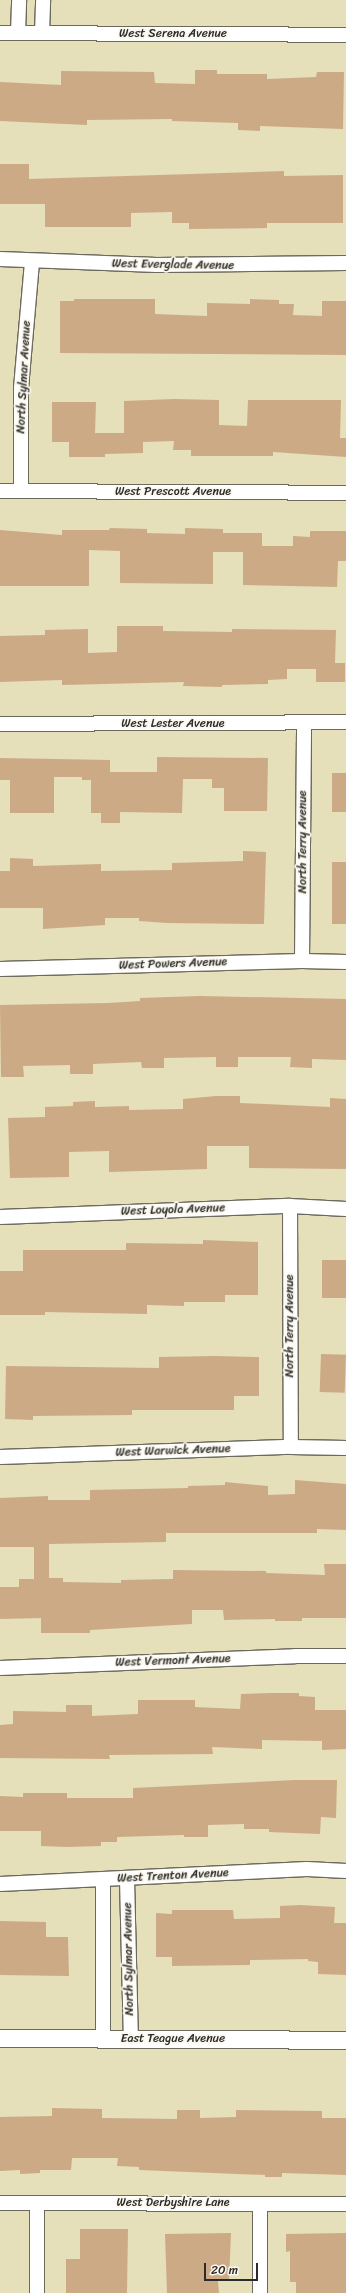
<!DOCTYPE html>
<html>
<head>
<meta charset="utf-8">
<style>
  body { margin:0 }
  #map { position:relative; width:346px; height:2293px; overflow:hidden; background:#e5dfba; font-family:Sriracha,sans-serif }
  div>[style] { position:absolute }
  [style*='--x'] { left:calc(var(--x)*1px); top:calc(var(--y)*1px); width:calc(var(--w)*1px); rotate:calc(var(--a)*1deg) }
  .building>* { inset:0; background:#cdaa86; transform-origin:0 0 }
  .roads { filter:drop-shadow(1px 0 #6c6a5d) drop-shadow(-1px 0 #6c6a5d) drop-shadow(0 1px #6c6a5d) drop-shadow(0 -1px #6c6a5d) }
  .minor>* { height:14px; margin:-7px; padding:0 7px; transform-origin:7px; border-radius:7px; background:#fff }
  .tertiary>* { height:17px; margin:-8.5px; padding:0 8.5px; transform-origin:8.5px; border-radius:8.5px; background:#fff }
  span { translate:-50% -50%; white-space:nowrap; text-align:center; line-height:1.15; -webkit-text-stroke:3.5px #fbf7ec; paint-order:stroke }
  .street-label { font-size:12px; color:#2b2b2b }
  .scale { position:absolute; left:204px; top:2263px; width:54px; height:18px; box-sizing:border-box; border:2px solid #2b2b2b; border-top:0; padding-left:5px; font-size:12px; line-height:14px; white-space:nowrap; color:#2b2b2b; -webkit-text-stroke:3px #fbf7ec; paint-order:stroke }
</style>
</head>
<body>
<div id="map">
  <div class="building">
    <i style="clip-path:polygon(195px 70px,217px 70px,217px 74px,267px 74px,267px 79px,316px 77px,317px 72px,344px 72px,343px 129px,260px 126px,260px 131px,238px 130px,238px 123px,172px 121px,172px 119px,87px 120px,87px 125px,0 121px,0 82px,61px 85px,61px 71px,154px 72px,155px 83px,195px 84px)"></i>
    <i style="clip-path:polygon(0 164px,29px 164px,29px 179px,284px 171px,284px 176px,343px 175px,343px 223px,267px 223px,267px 228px,189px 229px,189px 223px,172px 223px,172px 212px,131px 213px,131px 227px,45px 227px,45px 204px,0 204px)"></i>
    <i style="clip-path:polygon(74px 299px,155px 299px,155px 314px,207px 316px,207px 303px,250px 304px,250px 299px,279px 300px,279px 304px,294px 304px,293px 315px,322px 316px,322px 301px,346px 301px,346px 355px,60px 353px,60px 301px,74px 301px)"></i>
    <i style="clip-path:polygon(174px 399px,219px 400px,219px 425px,247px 426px,248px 400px,341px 400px,340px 438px,346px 438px,346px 457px,273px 452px,273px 456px,191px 456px,191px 450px,173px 450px,174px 441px,143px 442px,143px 453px,105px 454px,105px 457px,69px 457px,69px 442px,52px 442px,52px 402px,96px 402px,95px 433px,124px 433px,124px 401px)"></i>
    <i style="clip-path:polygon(110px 528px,147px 529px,147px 533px,185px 534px,185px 528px,223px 529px,223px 533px,262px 533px,262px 546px,293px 546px,293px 536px,310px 537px,310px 531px,346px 531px,346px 561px,338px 561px,337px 587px,243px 585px,243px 552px,213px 552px,213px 584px,120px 583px,120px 551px,89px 550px,89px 586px,0 586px,0 530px,62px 535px,62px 530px,109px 530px)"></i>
    <i style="clip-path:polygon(117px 626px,163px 626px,163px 631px,232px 632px,232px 629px,336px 630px,335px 663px,345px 663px,345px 682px,316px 682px,316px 669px,287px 669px,287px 679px,268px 680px,268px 684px,222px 685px,222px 687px,183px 686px,184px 682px,62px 685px,62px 680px,0 682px,0 636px,45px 635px,45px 630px,88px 629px,88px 653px,117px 652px)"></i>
    <i style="clip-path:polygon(157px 757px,268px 758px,267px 811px,224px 811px,224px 788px,212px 788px,212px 779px,183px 779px,182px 813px,120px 812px,120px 823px,101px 823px,101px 813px,91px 813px,91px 780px,82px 780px,82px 777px,54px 777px,54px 813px,10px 813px,10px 780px,0 780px,0 758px,110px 760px,110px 772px,157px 772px)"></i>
    <i style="left:332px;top:773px;width:14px;height:39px"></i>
    <i style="clip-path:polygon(243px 851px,266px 852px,264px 924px,167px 923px,139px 921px,139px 918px,105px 918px,105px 925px,43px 929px,43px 908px,0 908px,0 871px,10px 871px,10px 858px,33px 859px,33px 866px,101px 864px,101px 871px,172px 870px,172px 863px,243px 861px)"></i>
    <i style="left:332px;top:862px;width:14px;height:62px"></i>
    <i style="clip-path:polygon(200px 996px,346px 999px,346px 1060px,312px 1059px,312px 1068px,290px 1067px,291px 1057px,238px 1057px,238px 1067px,216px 1067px,216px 1057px,164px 1058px,164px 1068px,142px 1068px,141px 1062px,93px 1064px,93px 1074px,70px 1074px,70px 1065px,23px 1066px,24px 1077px,1px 1077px,0 1005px,108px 1003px,140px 1001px,140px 998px)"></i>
    <i style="clip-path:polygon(216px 1096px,240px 1096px,240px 1103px,330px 1107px,330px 1098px,346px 1099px,346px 1169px,249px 1168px,249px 1146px,207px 1146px,207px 1169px,109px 1172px,109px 1151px,69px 1152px,69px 1177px,10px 1178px,8px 1118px,45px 1117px,45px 1107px,73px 1106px,73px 1102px,95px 1101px,95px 1107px,129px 1106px,129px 1110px,183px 1109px,183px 1099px)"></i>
    <i style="clip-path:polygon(203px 1240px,258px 1242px,258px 1295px,225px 1295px,225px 1302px,184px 1302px,184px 1306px,147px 1305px,147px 1314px,45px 1312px,45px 1315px,0 1315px,0 1271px,23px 1271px,23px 1250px,126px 1250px,126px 1243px,203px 1244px)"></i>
    <i style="left:322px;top:1260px;width:24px;height:38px"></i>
    <i style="left:321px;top:1354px;width:25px;height:38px;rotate:2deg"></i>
    <i style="clip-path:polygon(214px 1356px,259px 1357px,259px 1396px,234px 1396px,234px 1410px,132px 1410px,132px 1415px,33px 1416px,33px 1420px,5px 1419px,6px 1366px,159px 1368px,159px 1357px)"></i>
    <i style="clip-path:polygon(295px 1480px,346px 1484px,346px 1530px,317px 1529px,317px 1533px,166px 1533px,166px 1542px,49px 1544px,49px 1578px,63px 1578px,63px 1582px,121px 1583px,121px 1580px,173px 1579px,173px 1570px,266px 1571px,266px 1573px,325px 1575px,324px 1564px,346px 1564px,346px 1618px,302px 1618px,302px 1621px,275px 1621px,275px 1619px,224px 1620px,223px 1610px,192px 1610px,192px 1624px,90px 1630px,90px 1633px,41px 1633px,41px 1618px,0 1619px,0 1587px,19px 1587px,19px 1579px,34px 1579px,34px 1547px,0 1547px,0 1498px,48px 1496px,48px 1500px,90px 1500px,90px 1490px,188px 1488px,188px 1486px,225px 1485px,225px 1482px,268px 1486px,268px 1495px,295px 1494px)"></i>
    <i style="clip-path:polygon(272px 1693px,299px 1693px,299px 1696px,315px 1697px,315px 1710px,346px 1710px,346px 1749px,322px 1750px,322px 1741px,262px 1740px,262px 1749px,212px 1747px,213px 1754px,109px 1755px,110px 1759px,0 1758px,0 1725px,13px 1724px,13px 1711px,66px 1712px,66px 1705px,92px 1705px,92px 1716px,138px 1714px,138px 1700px,195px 1700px,195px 1707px,240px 1709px,241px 1694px)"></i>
    <i style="clip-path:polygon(295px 1780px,337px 1780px,336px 1818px,321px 1817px,320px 1834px,269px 1832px,269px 1829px,244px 1829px,244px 1824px,208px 1825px,208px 1837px,184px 1837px,184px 1835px,117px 1837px,117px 1842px,101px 1842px,101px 1846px,67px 1847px,41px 1846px,41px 1831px,0 1831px,0 1796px,23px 1797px,23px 1793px,67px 1793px,67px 1798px,133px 1798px,133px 1788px)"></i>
    <i style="clip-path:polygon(300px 1905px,335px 1907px,334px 1923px,346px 1923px,346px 1975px,318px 1974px,318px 1962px,308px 1961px,308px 1959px,250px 1960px,250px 1965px,172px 1966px,172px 1957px,156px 1957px,156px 1913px,172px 1914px,172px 1910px,233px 1910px,234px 1919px,280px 1918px,280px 1906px)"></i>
    <i style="clip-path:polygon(0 1921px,46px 1922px,46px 1937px,68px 1937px,69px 1976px,0 1975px)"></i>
    <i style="clip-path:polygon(52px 2108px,102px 2109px,102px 2118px,177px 2119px,177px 2110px,200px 2110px,200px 2118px,236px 2117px,236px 2110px,322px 2111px,322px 2118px,346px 2118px,346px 2175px,282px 2173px,282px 2177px,265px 2177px,265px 2175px,139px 2170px,139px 2167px,117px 2166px,118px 2158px,72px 2158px,71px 2170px,40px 2170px,40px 2173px,20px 2174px,20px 2170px,0 2171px,0 2117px,52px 2116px)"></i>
    <i style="clip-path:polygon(80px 2229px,128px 2229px,127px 2293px,66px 2293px,66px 2259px,80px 2259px)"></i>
    <i style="clip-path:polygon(231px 2233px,229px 2281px,218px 2281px,219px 2293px,167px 2293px,165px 2234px)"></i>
    <i style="clip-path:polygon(346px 2233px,346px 2293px,296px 2293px,296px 2282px,290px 2282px,290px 2251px,286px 2252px,286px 2234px)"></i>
  </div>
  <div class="roads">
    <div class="minor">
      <i style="--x:0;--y:33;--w:346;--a:0.3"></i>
      <i style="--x:18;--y:33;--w:33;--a:-88"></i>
      <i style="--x:42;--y:33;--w:33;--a:-88"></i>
      <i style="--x:0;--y:259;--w:157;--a:2.2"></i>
      <i style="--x:157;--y:265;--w:189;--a:-0.6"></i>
      <i style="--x:0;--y:491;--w:346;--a:0.3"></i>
      <i style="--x:21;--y:491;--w:103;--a:-90"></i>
      <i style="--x:21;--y:388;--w:125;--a:-85"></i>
      <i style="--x:0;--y:724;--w:346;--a:-0.3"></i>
      <i style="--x:302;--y:961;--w:237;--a:-89.5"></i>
      <i style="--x:0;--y:969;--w:302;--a:-1.5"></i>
      <i style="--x:302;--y:961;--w:44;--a:1.3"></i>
      <i style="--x:290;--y:1206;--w:241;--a:89.8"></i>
      <i style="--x:0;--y:1217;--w:290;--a:-2.2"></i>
      <i style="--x:290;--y:1206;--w:56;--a:3.1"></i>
      <i style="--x:0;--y:1457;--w:291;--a:-2"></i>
      <i style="--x:291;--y:1447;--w:55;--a:1"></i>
      <i style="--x:0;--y:1668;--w:295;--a:-2.3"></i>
      <i style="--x:295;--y:1656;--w:51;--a:0"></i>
      <i style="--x:127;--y:1879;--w:159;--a:88.6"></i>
      <i style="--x:103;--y:1880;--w:158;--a:90"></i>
      <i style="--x:0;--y:1884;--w:307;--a:-2.8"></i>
      <i style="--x:307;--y:1869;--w:39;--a:3"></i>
      <i style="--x:0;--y:2203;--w:346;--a:0.2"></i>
      <i style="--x:260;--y:2204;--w:89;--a:90"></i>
      <i style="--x:37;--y:2293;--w:90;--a:-90"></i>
    </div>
    <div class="tertiary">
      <i style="--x:0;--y:2038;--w:346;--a:0.3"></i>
    </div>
  </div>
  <div class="street-label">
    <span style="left:173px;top:34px">West Serena Avenue</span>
    <span style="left:173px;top:265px;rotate:1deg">West Everglade Avenue</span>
    <span style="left:24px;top:377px;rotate:-87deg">North Sylmar Avenue</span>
    <span style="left:173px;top:492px">West Prescott Avenue</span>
    <span style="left:173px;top:724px">West Lester Avenue</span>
    <span style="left:303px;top:842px;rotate:-90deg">North Terry Avenue</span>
    <span style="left:173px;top:964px;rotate:-2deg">West Powers Avenue</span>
    <span style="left:173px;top:1210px;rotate:-2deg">West Loyola Avenue</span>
    <span style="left:290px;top:1326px;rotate:-90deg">North Terry Avenue</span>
    <span style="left:173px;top:1451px;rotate:-2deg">West Warwick Avenue</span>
    <span style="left:173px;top:1661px;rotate:-2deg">West Vermont Avenue</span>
    <span style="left:173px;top:1876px;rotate:-3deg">West Trenton Avenue</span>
    <span style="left:129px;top:1959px;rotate:-91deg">North Sylmar Avenue</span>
    <span style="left:173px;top:2039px">East Teague Avenue</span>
    <span style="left:173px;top:2203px">West Derbyshire Lane</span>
  </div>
  <div class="scale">20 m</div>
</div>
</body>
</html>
